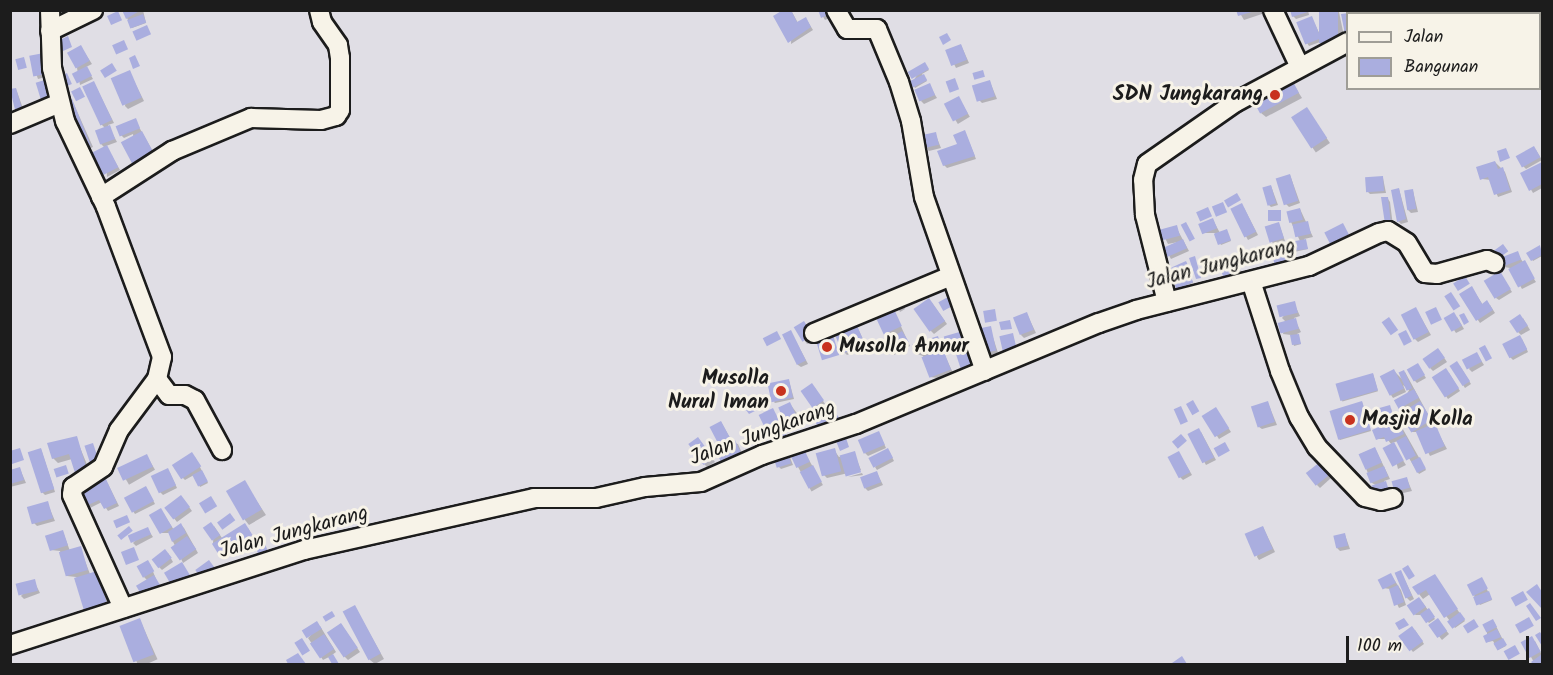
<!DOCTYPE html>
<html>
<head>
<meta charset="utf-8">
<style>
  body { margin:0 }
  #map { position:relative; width:1553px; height:675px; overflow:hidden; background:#e0dee5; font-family:Kalam,sans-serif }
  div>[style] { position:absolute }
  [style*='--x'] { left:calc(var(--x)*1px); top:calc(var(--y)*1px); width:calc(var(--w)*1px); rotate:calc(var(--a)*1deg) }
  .shadow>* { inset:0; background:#0003; transform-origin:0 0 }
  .building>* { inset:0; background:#aaaedf; transform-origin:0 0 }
  .roads { filter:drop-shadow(2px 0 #1c1c1c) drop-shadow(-2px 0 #1c1c1c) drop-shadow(0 2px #1c1c1c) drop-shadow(0 -2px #1c1c1c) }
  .minor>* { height:18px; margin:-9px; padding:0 9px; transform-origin:9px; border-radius:9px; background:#f7f3e8 }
  .dots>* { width:16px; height:16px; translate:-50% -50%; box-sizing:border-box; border:3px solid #f7f3e8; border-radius:50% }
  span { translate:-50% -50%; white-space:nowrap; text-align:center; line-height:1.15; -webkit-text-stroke:6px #f7f3e8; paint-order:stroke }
  .poi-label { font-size:21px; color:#1c1c1c; font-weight:700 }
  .right { translate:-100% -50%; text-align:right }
  .left { translate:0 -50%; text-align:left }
  .street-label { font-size:21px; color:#1c1c1c }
  .frame { position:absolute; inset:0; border:12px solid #1c1c1c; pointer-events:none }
  .legend { position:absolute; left:1346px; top:12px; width:195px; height:78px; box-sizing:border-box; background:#f7f3e8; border:2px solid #9f9d96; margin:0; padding:8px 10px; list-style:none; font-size:18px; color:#1c1c1c }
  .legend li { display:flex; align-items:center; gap:12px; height:30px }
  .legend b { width:30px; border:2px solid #9f9d96 }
  .scale { position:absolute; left:1346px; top:636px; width:183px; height:27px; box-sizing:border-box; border:3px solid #1c1c1c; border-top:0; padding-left:8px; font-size:18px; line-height:21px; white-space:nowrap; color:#1c1c1c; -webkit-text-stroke:4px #f7f3e8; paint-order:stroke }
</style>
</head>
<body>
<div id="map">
  <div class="shadow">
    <i style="clip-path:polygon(123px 10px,143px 10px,146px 23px,132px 28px)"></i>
    <i style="clip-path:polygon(819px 10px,836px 15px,825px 20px)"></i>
    <i style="clip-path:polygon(1238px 10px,1264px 10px,1265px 13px,1244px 20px)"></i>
    <i style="clip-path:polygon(1308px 10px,1309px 15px,1296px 19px,1293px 16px)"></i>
    <i style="clip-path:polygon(1328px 10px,1339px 12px,1345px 41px,1326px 41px)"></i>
    <i style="clip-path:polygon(1388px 10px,1399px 10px,1400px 14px,1389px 14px)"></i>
    <i style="clip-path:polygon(1428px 10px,1427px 14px,1419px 10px)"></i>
    <i style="clip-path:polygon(1444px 10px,1458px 10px,1458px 11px,1446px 14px)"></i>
    <i style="clip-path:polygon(792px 12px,798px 23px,808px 22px,813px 30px,791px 44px)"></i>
    <i style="clip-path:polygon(1312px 18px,1323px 41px,1309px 46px,1307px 43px)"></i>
    <i style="clip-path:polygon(961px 45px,969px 63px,956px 68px,947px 50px)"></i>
    <i style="clip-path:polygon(81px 47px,92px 64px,86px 67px,93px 79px,80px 85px,77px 68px)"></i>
    <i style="clip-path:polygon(30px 58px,50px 76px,38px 79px)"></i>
    <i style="clip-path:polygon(924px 64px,929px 70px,922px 74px,927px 81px,915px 88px,912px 83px)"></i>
    <i style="clip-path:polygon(129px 71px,144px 101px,128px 109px,125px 106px)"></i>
    <i style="clip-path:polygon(1289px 77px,1302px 98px,1266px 117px,1261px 113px)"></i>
    <i style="clip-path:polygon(990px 82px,997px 99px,982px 103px,979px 100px)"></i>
    <i style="clip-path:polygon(94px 83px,114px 123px,108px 125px,117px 142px,106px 146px,120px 170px,107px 177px,105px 148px,101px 144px,105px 128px,101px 124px)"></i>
    <i style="clip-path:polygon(929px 85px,937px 98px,924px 104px,921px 101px)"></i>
    <i style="clip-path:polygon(16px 89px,25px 114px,20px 116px)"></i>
    <i style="left:958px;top:97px;width:23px;height:14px;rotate:59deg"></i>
    <i style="clip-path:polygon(72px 100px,93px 147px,86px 150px)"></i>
    <i style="left:1307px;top:109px;width:41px;height:17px;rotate:56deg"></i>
    <i style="clip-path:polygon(135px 120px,155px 155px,136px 165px,133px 134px,124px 138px,121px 135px)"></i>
    <i style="clip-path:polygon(965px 132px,976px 159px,947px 168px,944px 165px)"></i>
    <i style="clip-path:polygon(935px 133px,941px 148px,929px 151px,926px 148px)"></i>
    <i style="clip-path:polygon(1536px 150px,1542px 160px,1526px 169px,1523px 166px)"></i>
    <i style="clip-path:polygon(1495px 162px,1505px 172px,1512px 192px,1498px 197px,1491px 180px,1482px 179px)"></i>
    <i style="clip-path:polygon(1542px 163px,1542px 188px,1533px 193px,1522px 174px)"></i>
    <i style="clip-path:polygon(1290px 175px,1300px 203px,1289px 207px,1286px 204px)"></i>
    <i style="clip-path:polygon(1383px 178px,1386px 193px,1370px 194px,1367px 191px)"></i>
    <i style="clip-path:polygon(1271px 186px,1278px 205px,1271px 207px,1268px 204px)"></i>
    <i style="clip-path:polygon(1399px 189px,1408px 222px,1401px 224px,1398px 221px)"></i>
    <i style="clip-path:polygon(1413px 191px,1418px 212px,1411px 213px,1408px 210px)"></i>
    <i style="clip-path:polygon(1388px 199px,1390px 202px,1393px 226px,1386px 223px)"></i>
    <i style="clip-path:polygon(1244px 208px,1258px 235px,1248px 240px,1232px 210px)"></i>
    <i style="clip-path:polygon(1300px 209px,1313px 237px,1304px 239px,1308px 249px,1294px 252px,1300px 241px,1291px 222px)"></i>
    <i style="clip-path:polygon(1213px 220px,1220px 233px,1227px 232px,1231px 241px,1221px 245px,1215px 233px,1203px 233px)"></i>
    <i style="clip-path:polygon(1279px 224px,1285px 241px,1276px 246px,1286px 247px,1290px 263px,1278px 266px,1276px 246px,1271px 241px)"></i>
    <i style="clip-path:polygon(1176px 227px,1189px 251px,1171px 259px,1165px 248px,1178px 242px,1168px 244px,1162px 232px)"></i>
    <i style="clip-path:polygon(1540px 247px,1542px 256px,1533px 261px,1528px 253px)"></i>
    <i style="clip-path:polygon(1517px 253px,1536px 282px,1522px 289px,1510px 268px,1504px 267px)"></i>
    <i style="clip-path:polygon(1235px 261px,1242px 273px,1227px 278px,1225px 275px)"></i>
    <i style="clip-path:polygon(1186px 262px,1193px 283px,1178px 287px,1173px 276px)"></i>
    <i style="clip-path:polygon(1502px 276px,1512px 292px,1499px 300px,1496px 298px)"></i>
    <i style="clip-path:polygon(1474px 291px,1483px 305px,1490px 305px,1495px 313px,1480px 323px,1461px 295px)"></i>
    <i style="clip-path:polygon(902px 302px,905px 309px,900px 312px,896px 304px)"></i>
    <i style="clip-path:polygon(932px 303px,947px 324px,934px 334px,931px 331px)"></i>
    <i style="clip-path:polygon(1294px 303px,1300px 316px,1294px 318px,1301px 332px,1297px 334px,1301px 344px,1294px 346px,1291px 335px,1283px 334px,1286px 322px,1282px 318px)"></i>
    <i style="clip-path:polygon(893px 309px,910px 346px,894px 355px,886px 334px)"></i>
    <i style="clip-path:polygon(1416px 309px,1431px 335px,1418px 342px,1415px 339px)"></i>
    <i style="clip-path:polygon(1027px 314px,1036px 333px,1024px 338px,1021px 335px)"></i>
    <i style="clip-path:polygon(1457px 317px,1464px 329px,1456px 333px,1446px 318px)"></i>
    <i style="clip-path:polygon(1523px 318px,1530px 330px,1521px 335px,1518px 332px)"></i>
    <i style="clip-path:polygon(856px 325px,867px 347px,847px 355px,844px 352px)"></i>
    <i style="clip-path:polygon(796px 328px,815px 340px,807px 344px)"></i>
    <i style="clip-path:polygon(990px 328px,998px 353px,990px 355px,987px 352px)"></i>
    <i style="clip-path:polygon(791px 332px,808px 364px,801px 367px,798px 365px)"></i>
    <i style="clip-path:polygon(937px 338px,953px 373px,946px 375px,948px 377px,941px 385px,938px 378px,930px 377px,923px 356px,917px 354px)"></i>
    <i style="clip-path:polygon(1522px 339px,1528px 352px,1513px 360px,1510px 357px)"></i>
    <i style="clip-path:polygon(1441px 353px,1447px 362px,1433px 371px,1430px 368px)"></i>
    <i style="clip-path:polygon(1477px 354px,1484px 365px,1472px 372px,1469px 369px)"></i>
    <i style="clip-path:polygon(1418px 365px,1426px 378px,1417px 383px,1414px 380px)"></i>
    <i style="clip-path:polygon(1460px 366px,1471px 384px,1465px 388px,1463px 385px)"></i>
    <i style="clip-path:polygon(1394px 371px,1402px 379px,1405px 372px,1447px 449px,1430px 456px,1418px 432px,1412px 432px,1400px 408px,1409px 390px,1403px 385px,1406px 392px,1393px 398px,1391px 395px)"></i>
    <i style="clip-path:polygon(1449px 373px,1460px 391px,1448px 399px,1434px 378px)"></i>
    <i style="left:1373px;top:374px;width:18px;height:37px;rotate:74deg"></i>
    <i style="clip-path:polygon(789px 381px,794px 399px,775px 403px,774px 402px)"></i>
    <i style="clip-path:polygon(815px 388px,825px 404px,817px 410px,814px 407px)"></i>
    <i style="clip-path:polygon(1362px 402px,1371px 431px,1340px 440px,1339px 439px)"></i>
    <i style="clip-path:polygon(1268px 403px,1277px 425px,1262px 429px,1259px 427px)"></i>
    <i style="clip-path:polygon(790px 404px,805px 424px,801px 428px,795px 419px,788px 422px,781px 409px)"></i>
    <i style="clip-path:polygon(1391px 408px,1394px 422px,1400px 424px,1426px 470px,1419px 474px,1398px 441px,1392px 443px,1406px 465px,1398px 469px,1392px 445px,1387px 439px,1377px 439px,1392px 423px,1374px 425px)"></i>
    <i style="clip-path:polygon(1218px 412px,1231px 432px,1219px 439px,1204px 416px)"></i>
    <i style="clip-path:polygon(721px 422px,733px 443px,738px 444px,746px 462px,719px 443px)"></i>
    <i style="clip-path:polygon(1201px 432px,1216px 460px,1206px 465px,1189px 434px)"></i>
    <i style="clip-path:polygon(879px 433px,886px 448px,868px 456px,865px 453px)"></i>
    <i style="clip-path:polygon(76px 438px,91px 474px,81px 477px,72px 459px,58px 463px,53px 458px)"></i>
    <i style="clip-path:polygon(698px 438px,715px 462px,707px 467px,704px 464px)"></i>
    <i style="clip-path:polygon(1375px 448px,1390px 479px,1384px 481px,1389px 492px,1372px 483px,1360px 454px)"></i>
    <i style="clip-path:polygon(41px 449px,55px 492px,45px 495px,42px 492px)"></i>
    <i style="clip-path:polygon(834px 450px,839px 457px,854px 453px,861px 470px,827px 478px,824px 475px)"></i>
    <i style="left:804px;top:451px;width:39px;height:13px;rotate:61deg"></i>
    <i style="clip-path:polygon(890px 453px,894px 461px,877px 470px,875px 467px)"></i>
    <i style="clip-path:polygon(1179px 453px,1192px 475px,1183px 480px,1180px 477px)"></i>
    <i style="clip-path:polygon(789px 455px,793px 465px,781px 469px,778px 466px)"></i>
    <i style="left:147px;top:456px;width:16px;height:30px;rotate:60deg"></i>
    <i style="clip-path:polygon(195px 457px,208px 483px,200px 487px,194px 475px,185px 480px,182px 477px)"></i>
    <i style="clip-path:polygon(1322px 467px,1331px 478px,1320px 488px,1317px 485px)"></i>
    <i style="clip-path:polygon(20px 469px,26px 483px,10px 487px,10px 472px)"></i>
    <i style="clip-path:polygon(170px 473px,177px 488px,163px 495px,160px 492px)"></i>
    <i style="clip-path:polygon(862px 473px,863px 475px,848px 477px)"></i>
    <i style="clip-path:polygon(877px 473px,883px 485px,868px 491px,865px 488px)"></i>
    <i style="clip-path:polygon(1407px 479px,1412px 491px,1399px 494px,1396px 491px)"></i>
    <i style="clip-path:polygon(244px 482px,266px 515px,249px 525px,245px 520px)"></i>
    <i style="clip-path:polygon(108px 484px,119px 506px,108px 511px,102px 502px,90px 508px,87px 505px)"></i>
    <i style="clip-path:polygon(146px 487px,155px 504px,135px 514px,133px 511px)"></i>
    <i style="clip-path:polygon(184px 500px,192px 511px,177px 522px,166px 508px)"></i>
    <i style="clip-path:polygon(47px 502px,55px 521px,37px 526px,34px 523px)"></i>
    <i style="clip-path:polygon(163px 513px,174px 530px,181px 525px,184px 528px,198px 553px,183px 563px,169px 533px,162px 533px)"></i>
    <i style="clip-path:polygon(214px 526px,222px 538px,248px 528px,255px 541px,262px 556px,254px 539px,222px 557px,213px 543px)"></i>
    <i style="clip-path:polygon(1263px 527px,1275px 552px,1259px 560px,1257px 557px)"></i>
    <i style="clip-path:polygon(147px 528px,153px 537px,136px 546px,133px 543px)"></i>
    <i style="clip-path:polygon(63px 532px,70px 551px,80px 548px,90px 574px,96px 572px,101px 577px,112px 613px,76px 577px,67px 576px,60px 551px,51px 550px)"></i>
    <i style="clip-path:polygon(1345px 535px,1350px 549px,1340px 551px,1337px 548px)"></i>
    <i style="clip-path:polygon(168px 553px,173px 562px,162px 570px,159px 567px)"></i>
    <i style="clip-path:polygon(150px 564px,160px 589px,145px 597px,147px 580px,144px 577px)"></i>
    <i style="clip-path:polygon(1401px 572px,1414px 599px,1410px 601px,1407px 598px)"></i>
    <i style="clip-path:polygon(1391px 575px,1401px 590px,1406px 605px,1399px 608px,1390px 589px,1383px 588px)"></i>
    <i style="clip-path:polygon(1435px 576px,1465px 621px,1455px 628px,1430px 594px,1423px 599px,1419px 594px)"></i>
    <i style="clip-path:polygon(1482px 579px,1492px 600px,1480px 605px,1474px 596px)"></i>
    <i style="clip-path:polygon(34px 581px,40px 593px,24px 599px,21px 596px)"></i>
    <i style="clip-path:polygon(1422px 602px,1435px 619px,1429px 623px,1422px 615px,1415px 615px)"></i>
    <i style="clip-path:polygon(355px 607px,384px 659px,375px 664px,370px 660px)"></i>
    <i style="left:140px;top:620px;width:43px;height:20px;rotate:66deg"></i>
    <i style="clip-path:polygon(1494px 622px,1506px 646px,1498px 650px,1493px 641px,1487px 642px,1487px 631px)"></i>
    <i style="clip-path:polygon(1440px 623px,1449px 634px,1442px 640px,1431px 626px)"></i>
    <i style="clip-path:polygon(341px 624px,360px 652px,348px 660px,345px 657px)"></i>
    <i style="clip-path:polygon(320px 626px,336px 652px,332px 655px,338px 664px,334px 664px,329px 657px,323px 660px,308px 638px)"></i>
    <i style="clip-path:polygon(1415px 630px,1424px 644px,1413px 652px,1400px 636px)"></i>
    <i style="clip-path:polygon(1535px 641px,1542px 655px,1542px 664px,1535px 664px,1523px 643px)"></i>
  </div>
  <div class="building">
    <i style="clip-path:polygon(122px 10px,141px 10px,126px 19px)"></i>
    <i style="clip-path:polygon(783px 10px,791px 10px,797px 22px,806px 17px,811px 27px,788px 43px,773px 16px)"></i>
    <i style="clip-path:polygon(818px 10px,833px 10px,834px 12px,821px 18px)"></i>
    <i style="clip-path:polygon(1236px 10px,1255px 10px,1255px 11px,1238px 16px)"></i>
    <i style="clip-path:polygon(1290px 10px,1311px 10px,1311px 11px,1292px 17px)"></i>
    <i style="left:1319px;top:10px;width:19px;height:33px"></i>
    <i style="left:1360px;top:10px;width:16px;height:4px"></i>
    <i style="left:1500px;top:10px;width:17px;height:4px"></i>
    <i style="left:118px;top:11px;width:10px;height:12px;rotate:66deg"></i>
    <i style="clip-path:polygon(1348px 13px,1348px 34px,1345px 34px,1341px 14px)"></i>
    <i style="left:143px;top:14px;width:9px;height:17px;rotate:69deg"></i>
    <i style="left:1312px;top:16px;width:24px;height:17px;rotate:68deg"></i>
    <i style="left:147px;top:25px;width:10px;height:16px;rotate:66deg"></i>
    <i style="clip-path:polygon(947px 33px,951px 40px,943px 45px,939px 37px)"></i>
    <i style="clip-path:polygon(68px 36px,72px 47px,63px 51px,58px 41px)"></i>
    <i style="left:124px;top:40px;width:10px;height:13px;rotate:66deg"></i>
    <i style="left:961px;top:44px;width:17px;height:17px;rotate:69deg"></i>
    <i style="left:81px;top:45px;width:18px;height:16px;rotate:61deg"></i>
    <i style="left:44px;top:53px;width:21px;height:15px;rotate:79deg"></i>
    <i style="clip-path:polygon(135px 55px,140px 66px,133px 69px,129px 58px)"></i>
    <i style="left:24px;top:57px;width:11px;height:9px;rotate:75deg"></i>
    <i style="left:925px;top:62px;width:8px;height:20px;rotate:60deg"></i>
    <i style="left:112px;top:63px;width:9px;height:14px;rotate:58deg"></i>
    <i style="left:87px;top:66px;width:11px;height:17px;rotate:63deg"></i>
    <i style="left:130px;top:70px;width:30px;height:21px;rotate:67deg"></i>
    <i style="left:983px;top:70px;width:7px;height:11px;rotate:74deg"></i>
    <i style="left:67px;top:73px;width:12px;height:9px;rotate:66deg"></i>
    <i style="left:924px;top:74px;width:7px;height:16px;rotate:63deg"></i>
    <i style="left:1290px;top:76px;width:19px;height:44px;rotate:62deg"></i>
    <i style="left:51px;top:78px;width:21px;height:16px;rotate:73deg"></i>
    <i style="left:955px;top:78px;width:12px;height:10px;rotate:70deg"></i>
    <i style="left:990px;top:80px;width:17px;height:19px;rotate:73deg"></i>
    <i style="left:94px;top:81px;width:43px;height:13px;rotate:65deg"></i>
    <i style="left:930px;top:83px;width:13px;height:17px;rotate:67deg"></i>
    <i style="left:80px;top:87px;width:11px;height:10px;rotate:63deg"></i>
    <i style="clip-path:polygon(16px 88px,23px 112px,16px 114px,10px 89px)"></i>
    <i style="left:959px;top:96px;width:20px;height:17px;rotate:63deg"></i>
    <i style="left:72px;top:99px;width:50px;height:9px;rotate:68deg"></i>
    <i style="left:1307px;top:107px;width:37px;height:19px;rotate:57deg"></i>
    <i style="left:136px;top:118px;width:11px;height:22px;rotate:68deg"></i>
    <i style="left:110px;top:125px;width:15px;height:16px;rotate:70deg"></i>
    <i style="clip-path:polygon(965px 130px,975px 156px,943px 166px,937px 151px,957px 144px,953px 135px)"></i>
    <i style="left:142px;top:131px;width:24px;height:24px;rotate:62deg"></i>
    <i style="left:936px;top:132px;width:13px;height:15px;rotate:77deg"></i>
    <i style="left:107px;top:145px;width:25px;height:17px;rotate:63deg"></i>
    <i style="left:1534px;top:146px;width:13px;height:21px;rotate:61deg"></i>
    <i style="clip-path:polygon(1506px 148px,1510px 158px,1500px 162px,1497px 151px)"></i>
    <i style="clip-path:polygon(1495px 161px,1498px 169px,1503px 167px,1510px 190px,1494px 195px,1488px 177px,1480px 180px,1476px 167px)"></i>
    <i style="clip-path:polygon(1542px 162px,1542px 184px,1529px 191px,1520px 173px)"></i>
    <i style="left:1290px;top:174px;width:28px;height:15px;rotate:73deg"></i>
    <i style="left:1383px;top:176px;width:15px;height:18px;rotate:86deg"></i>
    <i style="left:1271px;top:185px;width:19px;height:9px;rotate:74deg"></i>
    <i style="clip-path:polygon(1399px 188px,1406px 219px,1397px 222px,1391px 190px)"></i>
    <i style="left:1413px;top:189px;width:20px;height:9px;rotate:81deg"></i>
    <i style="left:1237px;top:193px;width:8px;height:15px;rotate:60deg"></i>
    <i style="clip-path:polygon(1381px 197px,1388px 197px,1391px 224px,1385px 224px)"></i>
    <i style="left:1223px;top:202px;width:11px;height:12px;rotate:68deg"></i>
    <i style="left:1242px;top:203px;width:32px;height:13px;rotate:64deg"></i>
    <i style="left:1208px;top:207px;width:10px;height:13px;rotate:66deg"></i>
    <i style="left:1300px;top:208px;width:12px;height:14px;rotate:76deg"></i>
    <i style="left:1268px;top:210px;width:13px;height:11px"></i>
    <i style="left:1213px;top:218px;width:11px;height:16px;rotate:68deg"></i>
    <i style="left:1308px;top:221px;width:13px;height:16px;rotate:77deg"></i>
    <i style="left:1186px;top:222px;width:19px;height:6px;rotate:62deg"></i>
    <i style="left:1279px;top:222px;width:17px;height:15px;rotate:73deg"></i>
    <i style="left:1343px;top:223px;width:13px;height:21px;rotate:63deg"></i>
    <i style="left:1177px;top:225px;width:11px;height:18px;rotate:75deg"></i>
    <i style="left:1227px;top:229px;width:12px;height:14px;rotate:70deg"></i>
    <i style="left:1183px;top:239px;width:10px;height:22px;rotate:66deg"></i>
    <i style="clip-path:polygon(1306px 239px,1308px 249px,1291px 251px,1290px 242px)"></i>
    <i style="left:1284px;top:243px;width:18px;height:14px;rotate:77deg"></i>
    <i style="left:1503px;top:244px;width:9px;height:13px;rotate:54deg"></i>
    <i style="clip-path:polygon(1540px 245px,1542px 255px,1531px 261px,1526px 253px)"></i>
    <i style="left:1518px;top:251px;width:9px;height:21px;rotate:69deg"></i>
    <i style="clip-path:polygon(1195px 256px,1201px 278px,1196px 279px,1189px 258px)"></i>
    <i style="left:1236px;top:259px;width:12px;height:18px;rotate:70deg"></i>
    <i style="left:1525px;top:260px;width:21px;height:19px;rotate:62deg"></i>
    <i style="left:1186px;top:261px;width:10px;height:19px;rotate:66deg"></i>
    <i style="left:1500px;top:271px;width:21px;height:19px;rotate:59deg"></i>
    <i style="left:1190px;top:275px;width:8px;height:18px;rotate:67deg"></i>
    <i style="left:1465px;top:276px;width:9px;height:14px;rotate:58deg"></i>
    <i style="clip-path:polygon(1472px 286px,1482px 304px,1487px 300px,1493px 310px,1476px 321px,1459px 294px)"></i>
    <i style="left:1451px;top:292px;width:17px;height:8px;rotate:57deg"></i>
    <i style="left:948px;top:297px;width:10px;height:11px;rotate:61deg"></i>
    <i style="left:929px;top:298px;width:28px;height:19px;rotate:55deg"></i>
    <i style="left:1295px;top:301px;width:12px;height:19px;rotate:76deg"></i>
    <i style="left:893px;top:307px;width:21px;height:20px;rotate:65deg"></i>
    <i style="left:1416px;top:307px;width:28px;height:17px;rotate:63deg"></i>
    <i style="left:1436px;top:307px;width:14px;height:12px;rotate:65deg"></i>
    <i style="left:995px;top:309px;width:12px;height:12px;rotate:81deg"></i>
    <i style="left:1027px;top:312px;width:19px;height:15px;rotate:69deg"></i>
    <i style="left:1454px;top:312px;width:16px;height:12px;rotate:60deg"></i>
    <i style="clip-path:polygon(1464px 313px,1469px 322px,1464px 325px,1459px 315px)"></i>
    <i style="left:1520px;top:314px;width:14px;height:13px;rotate:56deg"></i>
    <i style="left:1389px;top:317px;width:16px;height:9px;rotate:55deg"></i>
    <i style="left:1296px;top:318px;width:11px;height:19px;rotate:75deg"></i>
    <i style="clip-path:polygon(1010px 320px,1012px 329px,1001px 330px,999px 322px)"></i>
    <i style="left:804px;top:321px;width:17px;height:12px;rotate:59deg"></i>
    <i style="left:856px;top:323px;width:23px;height:24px;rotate:67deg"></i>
    <i style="left:991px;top:326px;width:25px;height:11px;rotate:78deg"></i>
    <i style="left:791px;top:330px;width:34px;height:10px;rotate:64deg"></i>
    <i style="left:1406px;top:330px;width:13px;height:9px;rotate:63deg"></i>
    <i style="left:777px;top:331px;width:9px;height:16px;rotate:63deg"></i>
    <i style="left:902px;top:331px;width:13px;height:21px;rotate:58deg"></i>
    <i style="left:963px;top:331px;width:7px;height:20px;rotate:74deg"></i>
    <i style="left:1013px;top:333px;width:17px;height:14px;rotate:77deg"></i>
    <i style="clip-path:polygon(1299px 334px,1301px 344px,1292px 345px,1290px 335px)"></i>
    <i style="left:833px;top:335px;width:21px;height:18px;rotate:73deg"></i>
    <i style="left:1520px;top:335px;width:16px;height:20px;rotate:63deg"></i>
    <i style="left:938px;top:336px;width:9px;height:27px;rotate:72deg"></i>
    <i style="left:971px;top:339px;width:26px;height:19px;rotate:72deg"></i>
    <i style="left:1485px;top:345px;width:15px;height:7px;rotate:62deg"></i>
    <i style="left:1438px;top:348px;width:12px;height:19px;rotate:55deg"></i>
    <i style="left:943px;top:349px;width:22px;height:23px;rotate:69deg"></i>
    <i style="left:1477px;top:352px;width:11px;height:17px;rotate:63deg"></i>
    <i style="left:1457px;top:361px;width:24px;height:9px;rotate:57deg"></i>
    <i style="left:1418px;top:363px;width:14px;height:13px;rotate:60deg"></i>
    <i style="left:1446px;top:368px;width:24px;height:17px;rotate:57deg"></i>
    <i style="left:1394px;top:369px;width:22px;height:16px;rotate:63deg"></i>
    <i style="left:1404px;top:370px;width:20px;height:6px;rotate:66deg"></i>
    <i style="left:1373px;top:373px;width:18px;height:39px;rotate:74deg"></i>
    <i style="left:789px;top:379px;width:19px;height:22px;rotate:78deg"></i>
    <i style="left:812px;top:383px;width:21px;height:14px;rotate:55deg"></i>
    <i style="left:1414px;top:389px;width:10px;height:23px;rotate:61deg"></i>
    <i style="left:1193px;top:400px;width:13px;height:8px;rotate:61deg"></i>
    <i style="left:1268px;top:401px;width:22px;height:18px;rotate:72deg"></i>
    <i style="left:1362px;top:401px;width:30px;height:34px;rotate:73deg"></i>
    <i style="left:1420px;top:401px;width:22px;height:24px;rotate:58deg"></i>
    <i style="left:790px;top:402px;width:14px;height:13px;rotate:65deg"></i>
    <i style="clip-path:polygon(754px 405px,757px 410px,749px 414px,746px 410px)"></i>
    <i style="left:830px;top:405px;width:16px;height:22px;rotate:55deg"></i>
    <i style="left:1390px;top:405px;width:15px;height:23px;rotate:74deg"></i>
    <i style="left:1181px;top:406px;width:17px;height:8px;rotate:66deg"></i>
    <i style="left:1216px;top:407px;width:25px;height:17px;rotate:58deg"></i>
    <i style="left:773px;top:408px;width:34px;height:16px;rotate:64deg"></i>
    <i style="left:800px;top:415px;width:10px;height:9px;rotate:53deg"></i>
    <i style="clip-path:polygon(1397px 419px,1404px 434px,1386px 442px,1384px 437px,1376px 440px,1372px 430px)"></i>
    <i style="left:721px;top:421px;width:19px;height:13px;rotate:62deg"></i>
    <i style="left:1435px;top:423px;width:25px;height:21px;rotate:67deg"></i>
    <i style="left:1199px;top:428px;width:33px;height:13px;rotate:63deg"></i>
    <i style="left:879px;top:431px;width:15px;height:23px;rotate:67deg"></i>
    <i style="left:1181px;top:434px;width:9px;height:12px;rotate:49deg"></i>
    <i style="clip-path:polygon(77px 436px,87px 470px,75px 473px,69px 454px,52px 459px,47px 443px)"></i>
    <i style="left:1406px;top:436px;width:22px;height:11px;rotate:63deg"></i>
    <i style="left:698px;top:437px;width:26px;height:12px;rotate:54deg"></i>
    <i style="clip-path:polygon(846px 438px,849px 447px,840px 451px,836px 441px)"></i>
    <i style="left:735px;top:440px;width:21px;height:22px;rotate:65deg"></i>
    <i style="left:1225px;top:442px;width:10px;height:13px;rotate:61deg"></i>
    <i style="left:1394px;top:442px;width:21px;height:13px;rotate:62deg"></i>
    <i style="left:93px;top:443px;width:19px;height:9px;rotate:72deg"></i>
    <i style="left:1375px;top:447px;width:17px;height:18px;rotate:66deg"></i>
    <i style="clip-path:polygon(20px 448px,24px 460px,12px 464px,10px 451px)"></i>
    <i style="left:41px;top:448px;width:43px;height:14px;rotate:72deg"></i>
    <i style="left:835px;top:448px;width:24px;height:20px;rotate:75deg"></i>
    <i style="left:888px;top:448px;width:11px;height:22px;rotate:63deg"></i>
    <i style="left:804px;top:449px;width:14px;height:15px;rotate:65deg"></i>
    <i style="left:787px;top:450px;width:14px;height:15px;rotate:73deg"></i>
    <i style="left:855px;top:451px;width:22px;height:16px;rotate:74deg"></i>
    <i style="left:1179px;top:451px;width:24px;height:13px;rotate:62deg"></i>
    <i style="left:192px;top:452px;width:17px;height:24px;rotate:57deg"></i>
    <i style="left:147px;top:454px;width:14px;height:33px;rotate:65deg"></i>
    <i style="left:1420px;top:457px;width:13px;height:10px;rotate:63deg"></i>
    <i style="left:1320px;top:462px;width:16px;height:18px;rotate:52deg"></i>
    <i style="left:66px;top:465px;width:9px;height:13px;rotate:72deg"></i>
    <i style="left:813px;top:465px;width:19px;height:15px;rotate:62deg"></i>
    <i style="left:1384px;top:466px;width:11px;height:19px;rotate:68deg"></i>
    <i style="clip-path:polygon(20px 467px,24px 480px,10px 484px,10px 470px)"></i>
    <i style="left:168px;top:468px;width:19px;height:19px;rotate:65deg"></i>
    <i style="left:202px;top:470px;width:13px;height:11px;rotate:63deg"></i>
    <i style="left:877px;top:471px;width:12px;height:18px;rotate:70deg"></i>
    <i style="left:1407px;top:477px;width:11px;height:16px;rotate:75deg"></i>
    <i style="clip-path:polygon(106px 479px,117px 503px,104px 509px,99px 500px,86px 506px,79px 493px)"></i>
    <i style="left:245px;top:480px;width:34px;height:22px;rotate:60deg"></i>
    <i style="left:1386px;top:481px;width:10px;height:15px;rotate:73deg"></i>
    <i style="left:146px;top:486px;width:17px;height:25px;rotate:62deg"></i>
    <i style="left:181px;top:495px;width:15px;height:21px;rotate:53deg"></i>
    <i style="left:211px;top:496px;width:12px;height:14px;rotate:59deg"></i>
    <i style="left:48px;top:501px;width:18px;height:22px;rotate:74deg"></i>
    <i style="left:161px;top:508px;width:22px;height:14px;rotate:60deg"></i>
    <i style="left:230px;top:513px;width:9px;height:16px;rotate:54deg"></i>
    <i style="left:127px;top:515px;width:8px;height:15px;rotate:67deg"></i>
    <i style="left:211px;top:522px;width:16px;height:10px;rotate:55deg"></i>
    <i style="clip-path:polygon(181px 523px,186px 533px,172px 542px,168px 532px)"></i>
    <i style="left:245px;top:523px;width:15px;height:39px;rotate:58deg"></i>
    <i style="left:129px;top:526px;width:6px;height:15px;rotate:51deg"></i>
    <i style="left:1263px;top:526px;width:25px;height:20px;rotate:67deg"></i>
    <i style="left:148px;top:527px;width:8px;height:22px;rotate:67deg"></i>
    <i style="left:63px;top:530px;width:16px;height:19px;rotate:72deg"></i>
    <i style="left:1345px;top:533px;width:13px;height:12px;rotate:77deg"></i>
    <i style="left:187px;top:536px;width:16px;height:20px;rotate:55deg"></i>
    <i style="left:262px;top:536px;width:19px;height:10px;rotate:69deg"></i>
    <i style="left:81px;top:546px;width:25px;height:23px;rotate:74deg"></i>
    <i style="left:134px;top:547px;width:14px;height:14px;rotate:69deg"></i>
    <i style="left:165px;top:549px;width:11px;height:17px;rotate:52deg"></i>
    <i style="left:148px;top:560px;width:13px;height:13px;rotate:61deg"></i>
    <i style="left:209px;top:560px;width:9px;height:17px;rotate:54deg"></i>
    <i style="left:182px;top:562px;width:17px;height:21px;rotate:59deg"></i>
    <i style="left:1408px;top:565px;width:13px;height:7px;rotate:58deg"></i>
    <i style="left:1401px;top:570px;width:28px;height:7px;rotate:67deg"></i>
    <i style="left:97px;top:571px;width:39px;height:24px;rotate:73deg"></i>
    <i style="left:1391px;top:573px;width:11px;height:15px;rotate:63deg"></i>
    <i style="clip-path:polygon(1435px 574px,1458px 609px,1444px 618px,1426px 590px,1418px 595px,1412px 587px)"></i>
    <i style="left:154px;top:575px;width:12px;height:21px;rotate:59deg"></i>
    <i style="left:1482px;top:577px;width:13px;height:17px;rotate:63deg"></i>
    <i style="left:35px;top:579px;width:12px;height:20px;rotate:76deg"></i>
    <i style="clip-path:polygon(1537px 584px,1542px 592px,1542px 609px,1526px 592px)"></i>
    <i style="clip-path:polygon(1398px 585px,1404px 602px,1394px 606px,1389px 589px)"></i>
    <i style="left:1489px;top:591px;width:9px;height:17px;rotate:69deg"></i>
    <i style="left:1523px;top:591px;width:10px;height:14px;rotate:61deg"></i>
    <i style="left:1419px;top:597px;width:12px;height:15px;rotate:55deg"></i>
    <i style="clip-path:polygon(1530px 603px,1541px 618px,1536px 621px,1526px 606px)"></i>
    <i style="left:355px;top:605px;width:55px;height:14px;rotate:62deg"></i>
    <i style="left:1429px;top:608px;width:11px;height:11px;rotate:56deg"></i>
    <i style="left:332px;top:611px;width:6px;height:11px;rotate:59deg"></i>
    <i style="left:1460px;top:612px;width:9px;height:16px;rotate:54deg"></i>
    <i style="left:1529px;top:617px;width:10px;height:16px;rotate:61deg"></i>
    <i style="left:140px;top:618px;width:39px;height:22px;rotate:69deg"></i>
    <i style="clip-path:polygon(1404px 618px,1409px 625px,1399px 630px,1395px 623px)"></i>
    <i style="left:1438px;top:618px;width:16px;height:12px;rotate:55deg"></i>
    <i style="left:1474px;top:619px;width:9px;height:13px;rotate:58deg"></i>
    <i style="left:1493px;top:619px;width:9px;height:12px;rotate:63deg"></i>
    <i style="left:317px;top:621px;width:9px;height:18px;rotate:58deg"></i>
    <i style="left:341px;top:623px;width:30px;height:17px;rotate:56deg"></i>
    <i style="left:1412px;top:626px;width:19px;height:17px;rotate:54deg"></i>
    <i style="clip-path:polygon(1497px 629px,1501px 637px,1486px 643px,1483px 636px)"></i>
    <i style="clip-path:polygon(1540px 632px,1542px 635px,1542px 646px,1535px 635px)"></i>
    <i style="left:324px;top:634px;width:18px;height:17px;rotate:56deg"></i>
    <i style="left:1532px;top:636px;width:18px;height:13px;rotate:61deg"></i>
    <i style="left:302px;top:638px;width:15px;height:9px;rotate:58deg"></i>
    <i style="left:1503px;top:638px;width:8px;height:11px;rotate:60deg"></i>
    <i style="left:1515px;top:645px;width:10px;height:13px;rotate:61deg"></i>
    <i style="clip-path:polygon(298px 653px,306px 664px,288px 664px,286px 660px)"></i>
    <i style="clip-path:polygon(333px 654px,339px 664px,332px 664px,328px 657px)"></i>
    <i style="clip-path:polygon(1542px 654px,1542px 664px,1533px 664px,1531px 662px)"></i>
    <i style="clip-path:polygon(1182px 656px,1187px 664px,1173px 664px,1172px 663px)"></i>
    <i style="clip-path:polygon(1376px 660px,1378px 664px,1361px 664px)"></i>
  </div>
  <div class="roads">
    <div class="minor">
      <i style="--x:50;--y:10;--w:58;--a:88"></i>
      <i style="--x:52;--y:68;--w:55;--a:76.2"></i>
      <i style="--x:65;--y:121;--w:95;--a:64.5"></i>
      <i style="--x:106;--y:207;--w:160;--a:69.5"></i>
      <i style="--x:162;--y:357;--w:23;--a:103"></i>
      <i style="--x:157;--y:379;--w:64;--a:126.7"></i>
      <i style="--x:119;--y:430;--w:40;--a:113.4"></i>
      <i style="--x:103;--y:467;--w:36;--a:146"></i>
      <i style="--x:73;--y:487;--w:8;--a:97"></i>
      <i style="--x:72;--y:495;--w:124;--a:65.7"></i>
      <i style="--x:836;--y:10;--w:22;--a:60"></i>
      <i style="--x:847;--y:29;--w:30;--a:0"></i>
      <i style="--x:877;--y:29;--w:57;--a:67.5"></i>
      <i style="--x:899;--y:82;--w:41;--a:72.9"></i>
      <i style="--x:911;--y:121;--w:77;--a:80.3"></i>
      <i style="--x:924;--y:197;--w:184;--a:70.7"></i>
      <i style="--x:1273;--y:10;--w:61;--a:64.7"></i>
      <i style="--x:50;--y:31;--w:48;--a:-26"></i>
      <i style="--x:10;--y:124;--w:54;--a:-22.8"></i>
      <i style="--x:101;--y:197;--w:85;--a:-32.9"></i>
      <i style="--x:172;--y:151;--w:86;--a:-22.7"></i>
      <i style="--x:251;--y:118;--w:70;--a:1.6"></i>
      <i style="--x:321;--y:120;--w:16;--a:-15"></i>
      <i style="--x:336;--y:116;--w:7;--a:-56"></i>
      <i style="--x:340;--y:110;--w:52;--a:-90"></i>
      <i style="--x:340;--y:58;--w:13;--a:-99"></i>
      <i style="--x:338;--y:45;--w:28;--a:-125"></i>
      <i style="--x:322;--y:22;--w:12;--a:-104"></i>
      <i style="--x:1251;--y:281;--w:95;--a:72.1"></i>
      <i style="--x:1280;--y:371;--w:50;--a:67.6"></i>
      <i style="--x:1299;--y:417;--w:35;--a:59"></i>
      <i style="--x:1317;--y:447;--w:69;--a:46.2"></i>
      <i style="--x:1365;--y:497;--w:16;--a:14"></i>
      <i style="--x:1381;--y:501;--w:12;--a:-14"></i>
      <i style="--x:1167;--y:302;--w:90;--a:-104.2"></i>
      <i style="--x:1145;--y:215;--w:35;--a:-93"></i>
      <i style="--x:1143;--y:180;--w:16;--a:-76"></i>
      <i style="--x:1147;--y:164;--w:108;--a:-34.9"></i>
      <i style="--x:1236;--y:102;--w:127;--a:-28.2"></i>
      <i style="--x:814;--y:333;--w:148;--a:-22.6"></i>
      <i style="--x:157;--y:379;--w:20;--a:53"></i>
      <i style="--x:169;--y:395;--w:16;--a:0"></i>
      <i style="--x:185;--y:395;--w:11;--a:27"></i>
      <i style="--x:195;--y:400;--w:57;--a:61.6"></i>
      <i style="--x:10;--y:645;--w:309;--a:-17.9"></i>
      <i style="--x:304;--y:550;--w:236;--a:-12.7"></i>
      <i style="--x:534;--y:498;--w:62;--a:0"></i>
      <i style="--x:596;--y:498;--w:50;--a:-12.7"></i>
      <i style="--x:645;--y:487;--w:56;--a:-5.1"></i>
      <i style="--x:701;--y:482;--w:67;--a:-23.9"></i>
      <i style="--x:762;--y:455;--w:99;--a:-18.3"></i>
      <i style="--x:856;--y:424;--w:263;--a:-22.6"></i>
      <i style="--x:1099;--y:323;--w:39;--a:-19"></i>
      <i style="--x:1136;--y:310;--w:179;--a:-14.3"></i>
      <i style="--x:1309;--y:266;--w:77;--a:-25.2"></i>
      <i style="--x:1379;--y:233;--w:9;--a:-13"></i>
      <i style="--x:1388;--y:231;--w:22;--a:32"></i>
      <i style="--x:1407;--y:243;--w:35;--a:59"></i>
      <i style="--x:1425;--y:273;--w:12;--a:5"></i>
      <i style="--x:1437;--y:274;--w:52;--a:-15.6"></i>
      <i style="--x:1487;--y:260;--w:8;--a:23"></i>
    </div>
  </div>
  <div class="dots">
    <i style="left:1275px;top:95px;background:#c8321e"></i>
    <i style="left:827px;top:347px;background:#c8321e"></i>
    <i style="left:781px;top:391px;background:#c8321e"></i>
    <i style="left:1350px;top:420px;background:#c8321e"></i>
  </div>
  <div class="poi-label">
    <span class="right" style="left:1263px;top:95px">SDN Jungkarang</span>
    <span class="left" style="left:839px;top:347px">Musolla Annur</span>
    <span class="right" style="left:769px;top:391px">Musolla<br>Nurul Iman</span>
    <span class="left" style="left:1362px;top:420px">Masjid Kolla</span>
  </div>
  <div class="street-label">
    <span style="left:1221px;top:265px;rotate:-14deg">Jalan Jungkarang</span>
    <span style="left:763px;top:434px;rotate:-20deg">Jalan Jungkarang</span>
    <span style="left:294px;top:533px;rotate:-15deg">Jalan Jungkarang</span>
  </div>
  <div class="frame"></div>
  <ul class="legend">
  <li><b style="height:8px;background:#f7f3e8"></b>Jalan</li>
  <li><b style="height:16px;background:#aaaedf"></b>Bangunan</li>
  </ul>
  <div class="scale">100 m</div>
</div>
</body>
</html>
